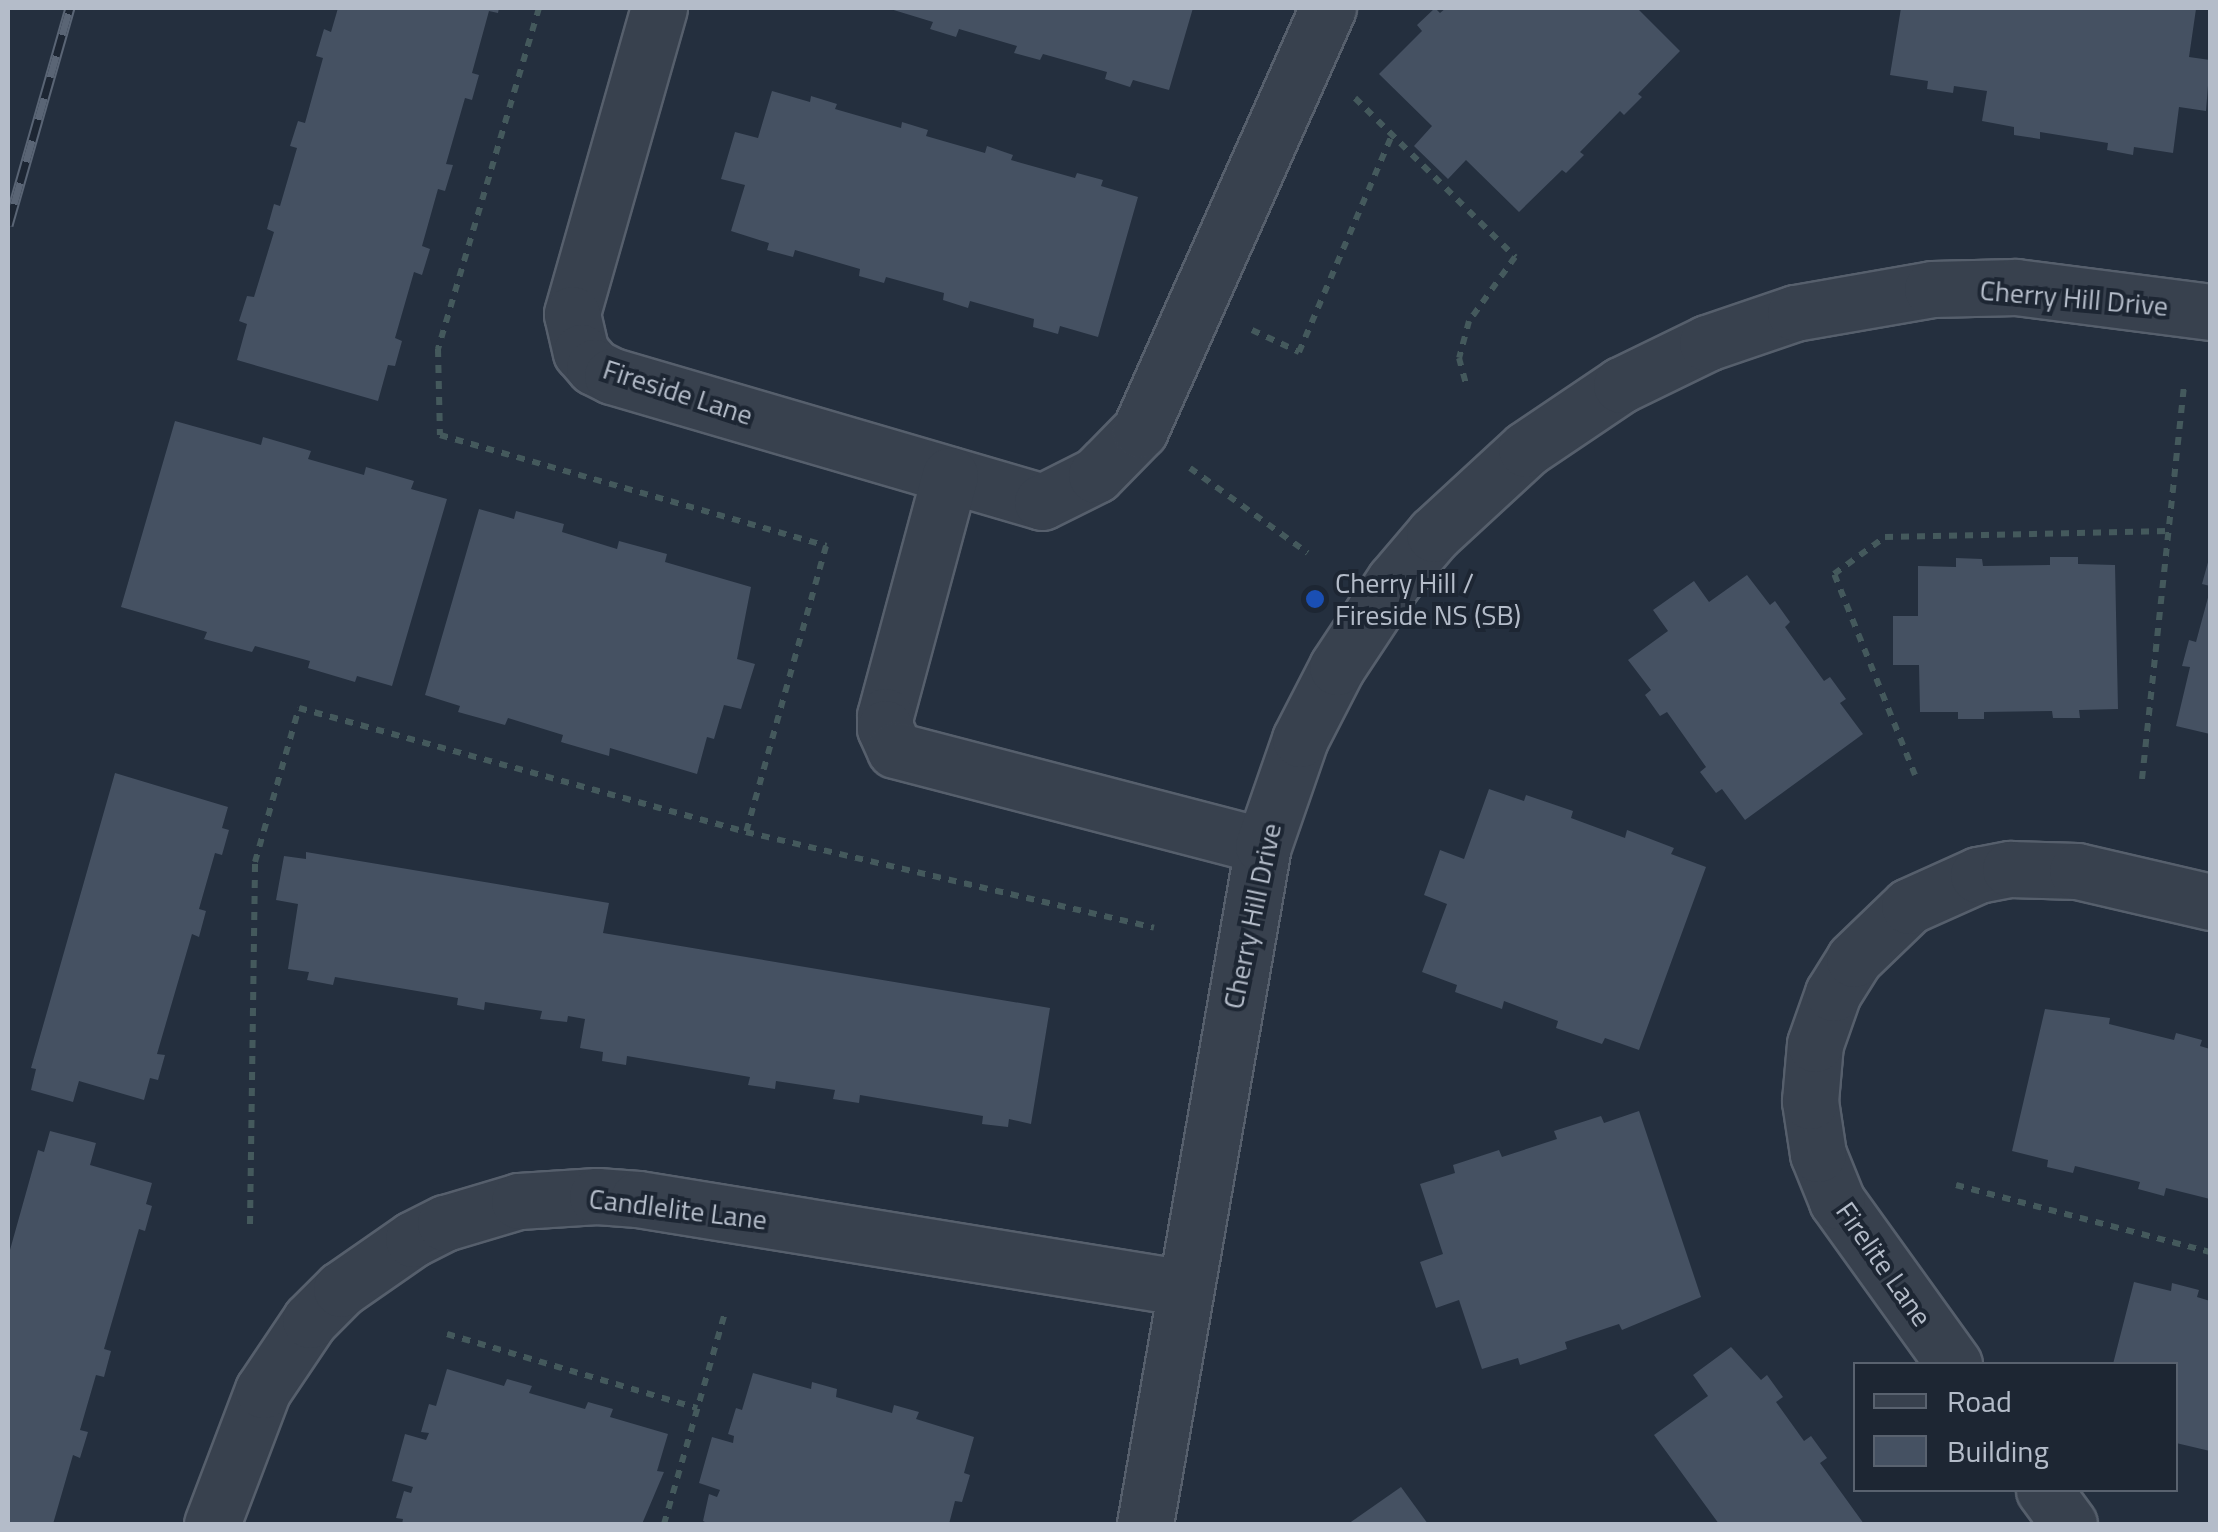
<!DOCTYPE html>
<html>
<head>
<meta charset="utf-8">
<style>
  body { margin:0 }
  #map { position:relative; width:2218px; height:1532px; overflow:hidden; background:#242f3e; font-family:"Titillium Web",sans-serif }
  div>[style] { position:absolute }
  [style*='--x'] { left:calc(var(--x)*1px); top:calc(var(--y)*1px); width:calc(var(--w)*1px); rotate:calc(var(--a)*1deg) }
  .building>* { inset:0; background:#455162 }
  .path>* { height:6px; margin-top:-3px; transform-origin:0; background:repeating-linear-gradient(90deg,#44595c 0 8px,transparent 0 16px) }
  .roads { filter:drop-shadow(2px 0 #565f6c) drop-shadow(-2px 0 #565f6c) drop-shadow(0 2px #565f6c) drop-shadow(0 -2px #565f6c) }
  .street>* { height:55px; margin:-27.5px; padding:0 27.5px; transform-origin:27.5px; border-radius:27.5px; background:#38414e }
  .rail>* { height:11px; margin-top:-5.5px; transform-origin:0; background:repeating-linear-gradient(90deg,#1d2633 0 22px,#5a6575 0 44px); box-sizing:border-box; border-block:2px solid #5a6575 }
  .dots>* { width:28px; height:28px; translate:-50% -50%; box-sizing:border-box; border:5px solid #1d2633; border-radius:50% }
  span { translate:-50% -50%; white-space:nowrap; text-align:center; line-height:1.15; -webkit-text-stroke:8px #1d2633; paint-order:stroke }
  .street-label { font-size:28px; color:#b4bcc9 }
  .poi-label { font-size:28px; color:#b4bcc9 }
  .left { translate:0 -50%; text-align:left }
  .frame { position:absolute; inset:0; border:10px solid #b4bcc9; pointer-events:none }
  .legend { position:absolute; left:1853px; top:1362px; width:325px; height:130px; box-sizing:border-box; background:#1d2633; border:2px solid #59626f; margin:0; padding:12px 18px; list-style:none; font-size:30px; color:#b4bcc9 }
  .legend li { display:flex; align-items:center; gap:20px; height:50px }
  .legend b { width:50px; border:2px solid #59626f }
</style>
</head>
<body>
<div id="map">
  <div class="building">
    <i style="clip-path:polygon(338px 8px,499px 8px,498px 13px,489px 11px,472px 73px,479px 75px,472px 100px,465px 98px,446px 164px,453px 165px,445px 191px,438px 189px,422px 246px,430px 249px,422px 275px,414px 272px,395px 338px,402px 341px,395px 366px,388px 365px,378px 401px,237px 360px,247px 324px,239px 321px,247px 296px,254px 297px,274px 232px,267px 229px,274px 204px,280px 206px,297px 148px,290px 146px,298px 121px,305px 123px,323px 58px,316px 56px,324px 29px,331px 32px)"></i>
    <i style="clip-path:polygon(887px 8px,1193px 8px,1169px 90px,1133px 80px,1130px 87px,1105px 79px,1107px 72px,1043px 54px,1040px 60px,1014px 53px,1017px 46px,959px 29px,956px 37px,930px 29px,933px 22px)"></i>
    <i style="clip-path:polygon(1435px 8px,1440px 13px,1446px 8px,1637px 8px,1680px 51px,1638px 94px,1642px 97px,1624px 115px,1620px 111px,1580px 152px,1584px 155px,1566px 173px,1562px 170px,1519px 212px,1466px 160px,1448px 179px,1414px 146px,1432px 126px,1379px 74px,1422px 31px,1417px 25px)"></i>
    <i style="clip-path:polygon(1901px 8px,2196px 9px,2189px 57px,2210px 60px,2206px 111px,2179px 107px,2173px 153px,2134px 147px,2133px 155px,2107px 150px,2108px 143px,2040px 132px,2040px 139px,2014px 135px,2014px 127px,1982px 121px,1987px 91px,1954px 86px,1953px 93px,1927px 89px,1928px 81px,1890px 75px)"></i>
    <i style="clip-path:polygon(772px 91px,810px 102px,811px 96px,837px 104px,835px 109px,901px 128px,902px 122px,928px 130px,926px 136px,985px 153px,987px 146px,1013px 155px,1011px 160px,1075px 178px,1077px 173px,1103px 180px,1101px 186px,1138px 197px,1098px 337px,1060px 326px,1058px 334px,1033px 327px,1034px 319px,970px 301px,968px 308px,943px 300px,944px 293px,886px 277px,884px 283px,859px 276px,860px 269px,795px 250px,793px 257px,767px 250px,769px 243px,731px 231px,745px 185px,721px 179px,735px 132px,758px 138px)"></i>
    <i style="clip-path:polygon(175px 421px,261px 445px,263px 437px,311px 451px,308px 459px,364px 475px,366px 467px,414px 481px,411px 489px,447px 499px,392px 686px,357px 676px,355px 682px,308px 668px,310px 661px,255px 646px,252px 652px,204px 639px,207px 632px,121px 607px)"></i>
    <i style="clip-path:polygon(479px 509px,514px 519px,516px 511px,564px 524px,562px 532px,617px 549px,619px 541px,667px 554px,665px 562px,751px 587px,737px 659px,755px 664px,741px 709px,724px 705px,714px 739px,707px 737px,697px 774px,610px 748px,609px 756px,561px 742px,563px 735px,508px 718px,505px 725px,458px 712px,460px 706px,425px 695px)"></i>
    <i style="clip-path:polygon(2210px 555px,2210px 586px,2202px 584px)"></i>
    <i style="clip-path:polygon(2050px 557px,2078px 557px,2078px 564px,2115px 565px,2118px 709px,2079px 710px,2080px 718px,2053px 718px,2052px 711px,1984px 712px,1984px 719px,1958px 719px,1958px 712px,1920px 712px,1919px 665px,1893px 665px,1893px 616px,1918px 616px,1918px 566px,1956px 567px,1956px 558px,1982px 559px,1983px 566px,2050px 565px)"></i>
    <i style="clip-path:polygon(1747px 575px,1770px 605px,1775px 601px,1790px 622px,1785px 627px,1824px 681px,1830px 677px,1846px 699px,1840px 703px,1863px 734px,1745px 820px,1722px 789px,1716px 793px,1700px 772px,1706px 767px,1667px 712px,1660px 716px,1645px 695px,1651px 690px,1628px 660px,1668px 631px,1653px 610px,1694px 581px,1709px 602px)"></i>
    <i style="clip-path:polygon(2210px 590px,2210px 734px,2176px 726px,2190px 667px,2182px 666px,2189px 640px,2196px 642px)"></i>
    <i style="clip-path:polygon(115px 773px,228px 807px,222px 828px,229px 830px,222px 855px,215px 853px,199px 909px,206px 911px,199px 937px,192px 934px,157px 1054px,165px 1055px,158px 1080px,150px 1078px,144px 1100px,79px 1081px,73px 1102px,31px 1090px,36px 1069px,31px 1068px)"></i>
    <i style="clip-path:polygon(1489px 789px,1524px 801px,1526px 795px,1573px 811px,1571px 818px,1625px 838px,1627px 830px,1674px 848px,1671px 854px,1706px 867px,1639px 1050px,1605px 1038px,1602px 1044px,1556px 1028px,1558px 1021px,1504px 1001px,1502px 1009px,1455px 992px,1457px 985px,1422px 972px,1447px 904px,1424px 895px,1440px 850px,1464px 859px)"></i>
    <i style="clip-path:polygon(306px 852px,609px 903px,603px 933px,1050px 1008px,1031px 1124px,1009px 1119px,1008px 1127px,982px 1124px,983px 1116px,860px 1095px,859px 1103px,833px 1099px,835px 1090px,776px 1081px,775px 1089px,748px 1085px,750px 1077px,627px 1056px,626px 1065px,602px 1061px,603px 1052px,580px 1048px,585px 1019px,568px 1016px,567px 1022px,540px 1019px,542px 1011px,485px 1002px,484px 1010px,457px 1005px,458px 998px,335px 977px,333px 985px,307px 980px,309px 972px,288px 969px,298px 904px,276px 900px,284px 856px,306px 859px)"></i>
    <i style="clip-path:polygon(2045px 1009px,2110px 1018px,2109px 1024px,2174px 1040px,2176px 1033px,2202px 1040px,2200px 1046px,2210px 1049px,2210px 1199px,2166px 1188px,2164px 1196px,2138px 1189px,2140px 1182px,2075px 1166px,2073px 1173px,2047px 1167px,2048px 1160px,2012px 1151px)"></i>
    <i style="clip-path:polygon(1639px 1111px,1701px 1297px,1622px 1330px,1619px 1324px,1565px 1342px,1567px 1349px,1520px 1365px,1518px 1358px,1482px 1369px,1459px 1300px,1436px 1308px,1420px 1262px,1443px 1254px,1420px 1184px,1455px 1173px,1453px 1165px,1499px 1150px,1502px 1157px,1557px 1139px,1554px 1131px,1601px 1116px,1604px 1123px)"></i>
    <i style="clip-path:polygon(50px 1131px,96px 1143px,90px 1165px,152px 1183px,146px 1204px,152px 1206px,145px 1231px,139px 1229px,104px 1349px,111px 1351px,104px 1377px,96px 1375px,80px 1430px,88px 1432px,80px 1458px,73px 1455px,53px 1524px,8px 1524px,8px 1257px,38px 1150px,44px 1152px)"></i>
    <i style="clip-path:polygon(2134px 1282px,2171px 1291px,2172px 1283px,2199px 1290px,2197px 1297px,2210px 1301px,2210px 1451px,2176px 1443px,2176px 1364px,2113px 1364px)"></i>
    <i style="clip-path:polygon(1731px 1347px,1761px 1380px,1767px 1375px,1783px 1397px,1776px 1402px,1804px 1441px,1811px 1436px,1827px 1458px,1820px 1463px,1864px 1524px,1719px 1524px,1654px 1435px,1708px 1396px,1693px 1375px)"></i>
    <i style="clip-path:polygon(447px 1369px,504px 1386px,507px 1379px,532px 1386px,529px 1393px,585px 1409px,588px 1402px,613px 1409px,610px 1417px,668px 1434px,657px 1471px,664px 1472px,642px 1524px,402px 1524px,403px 1519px,396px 1518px,404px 1491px,411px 1493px,413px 1487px,392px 1481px,405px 1434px,426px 1440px,429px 1433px,421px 1432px,429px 1404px,436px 1406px)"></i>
    <i style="clip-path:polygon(753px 1373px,811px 1389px,812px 1382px,837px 1389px,836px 1397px,892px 1413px,894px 1405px,919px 1412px,916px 1419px,974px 1437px,964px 1473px,970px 1475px,962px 1502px,955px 1501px,949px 1524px,709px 1524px,703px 1521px,709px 1494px,717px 1497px,720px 1490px,699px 1483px,712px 1437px,733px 1443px,734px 1436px,728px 1434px,736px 1408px,742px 1410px)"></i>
    <i style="clip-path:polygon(1401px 1487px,1428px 1524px,1348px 1524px)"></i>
  </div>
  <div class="path">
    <i style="--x:539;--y:8;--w:356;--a:106.5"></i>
    <i style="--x:438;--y:349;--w:86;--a:88.7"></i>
    <i style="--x:440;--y:435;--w:402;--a:16"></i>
    <i style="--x:826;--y:546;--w:297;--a:105.6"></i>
    <i style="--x:1355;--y:98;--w:226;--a:44.8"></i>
    <i style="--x:1515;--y:257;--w:79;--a:125.7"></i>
    <i style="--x:1469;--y:321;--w:38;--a:105"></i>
    <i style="--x:1459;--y:358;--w:27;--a:75"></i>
    <i style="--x:1252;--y:330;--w:52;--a:25.1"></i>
    <i style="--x:1299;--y:352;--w:236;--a:-66.8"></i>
    <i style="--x:1190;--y:468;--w:145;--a:35.8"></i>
    <i style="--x:1915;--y:775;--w:217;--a:-111.9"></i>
    <i style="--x:1834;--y:574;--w:63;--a:-36"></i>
    <i style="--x:1885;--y:537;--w:283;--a:-1.2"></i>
    <i style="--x:2142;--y:779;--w:395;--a:-83.9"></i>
    <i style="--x:1956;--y:1185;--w:263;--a:14.8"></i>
    <i style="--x:250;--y:1224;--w:362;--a:-89.2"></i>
    <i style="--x:255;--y:862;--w:160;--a:-74.1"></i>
    <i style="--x:299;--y:708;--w:464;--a:15.5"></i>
    <i style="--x:746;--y:832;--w:419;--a:13.2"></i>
    <i style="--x:447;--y:1334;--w:261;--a:16.5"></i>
    <i style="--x:664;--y:1524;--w:220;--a:-73.9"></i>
  </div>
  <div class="roads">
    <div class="street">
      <i style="--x:659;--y:8;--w:318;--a:105.9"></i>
      <i style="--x:572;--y:314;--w:39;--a:77"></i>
      <i style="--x:581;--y:352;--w:20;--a:49"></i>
      <i style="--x:594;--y:367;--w:20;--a:27"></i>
      <i style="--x:612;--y:376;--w:448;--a:16.3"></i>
      <i style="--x:1042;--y:502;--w:60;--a:-26.6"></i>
      <i style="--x:1096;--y:475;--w:63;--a:-45.6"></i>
      <i style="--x:1140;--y:430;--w:462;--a:-66"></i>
      <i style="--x:950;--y:475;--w:250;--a:105.1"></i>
      <i style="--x:885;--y:716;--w:12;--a:90"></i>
      <i style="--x:885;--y:728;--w:24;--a:66"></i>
      <i style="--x:895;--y:750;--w:380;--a:14.6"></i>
      <i style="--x:1954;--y:1364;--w:201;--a:-125.7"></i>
      <i style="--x:1837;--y:1201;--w:51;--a:-112"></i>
      <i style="--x:1818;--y:1154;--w:54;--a:-98.6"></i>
      <i style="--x:1810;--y:1101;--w:57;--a:-85"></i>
      <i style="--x:1815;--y:1044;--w:54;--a:-70.6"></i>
      <i style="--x:1833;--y:993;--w:40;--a:-58"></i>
      <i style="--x:1854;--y:959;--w:76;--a:-43.9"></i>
      <i style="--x:1909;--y:906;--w:76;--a:-24.2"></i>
      <i style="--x:1978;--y:875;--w:33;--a:-11"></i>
      <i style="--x:2010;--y:869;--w:67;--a:1.7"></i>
      <i style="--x:2077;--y:871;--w:137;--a:13.1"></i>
      <i style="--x:2044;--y:1490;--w:42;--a:53.7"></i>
      <i style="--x:212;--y:1524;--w:143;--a:-69.2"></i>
      <i style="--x:263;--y:1390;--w:84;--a:-56.1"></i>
      <i style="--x:310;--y:1320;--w:44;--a:-45"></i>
      <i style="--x:341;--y:1289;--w:88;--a:-34.8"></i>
      <i style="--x:413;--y:1239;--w:36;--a:-27"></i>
      <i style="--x:445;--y:1223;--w:77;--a:-16.6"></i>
      <i style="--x:519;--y:1201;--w:78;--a:-3.7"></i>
      <i style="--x:597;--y:1196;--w:41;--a:4.2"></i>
      <i style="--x:638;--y:1199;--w:554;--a:9.24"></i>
      <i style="--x:1145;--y:1524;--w:688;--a:-80.13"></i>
      <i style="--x:1263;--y:846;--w:113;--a:-70.9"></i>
      <i style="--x:1300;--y:739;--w:81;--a:-62.8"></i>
      <i style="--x:1337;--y:667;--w:103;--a:-56.5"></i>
      <i style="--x:1394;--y:581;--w:62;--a:-49.6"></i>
      <i style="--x:1434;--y:534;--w:125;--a:-42.7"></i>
      <i style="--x:1526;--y:449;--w:115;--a:-34"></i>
      <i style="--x:1621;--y:385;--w:96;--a:-26"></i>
      <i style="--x:1707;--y:343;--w:93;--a:-18.8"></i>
      <i style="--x:1795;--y:313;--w:139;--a:-9.9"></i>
      <i style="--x:1932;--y:289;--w:84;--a:-1.4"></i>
      <i style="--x:2016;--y:287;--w:196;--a:7.3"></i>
    </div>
  </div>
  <div class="rail">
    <i style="--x:8;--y:225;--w:226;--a:-74.1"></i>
  </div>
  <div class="dots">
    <i style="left:1315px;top:599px;background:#1a4fb4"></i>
  </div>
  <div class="street-label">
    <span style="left:2074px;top:298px;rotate:5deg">Cherry Hill Drive</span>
    <span style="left:678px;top:392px;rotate:18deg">Fireside Lane</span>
    <span style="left:1252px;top:916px;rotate:-78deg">Cherry Hill Drive</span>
    <span style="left:678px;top:1209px;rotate:7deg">Candlelite Lane</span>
    <span style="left:1884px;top:1264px;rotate:55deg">Firelite Lane</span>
  </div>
  <div class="poi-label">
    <span class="left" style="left:1335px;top:599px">Cherry Hill /<br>Fireside NS (SB)</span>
  </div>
  <div class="frame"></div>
  <ul class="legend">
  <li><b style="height:12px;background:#38414e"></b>Road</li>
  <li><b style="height:28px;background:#455162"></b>Building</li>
  </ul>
</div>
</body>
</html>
